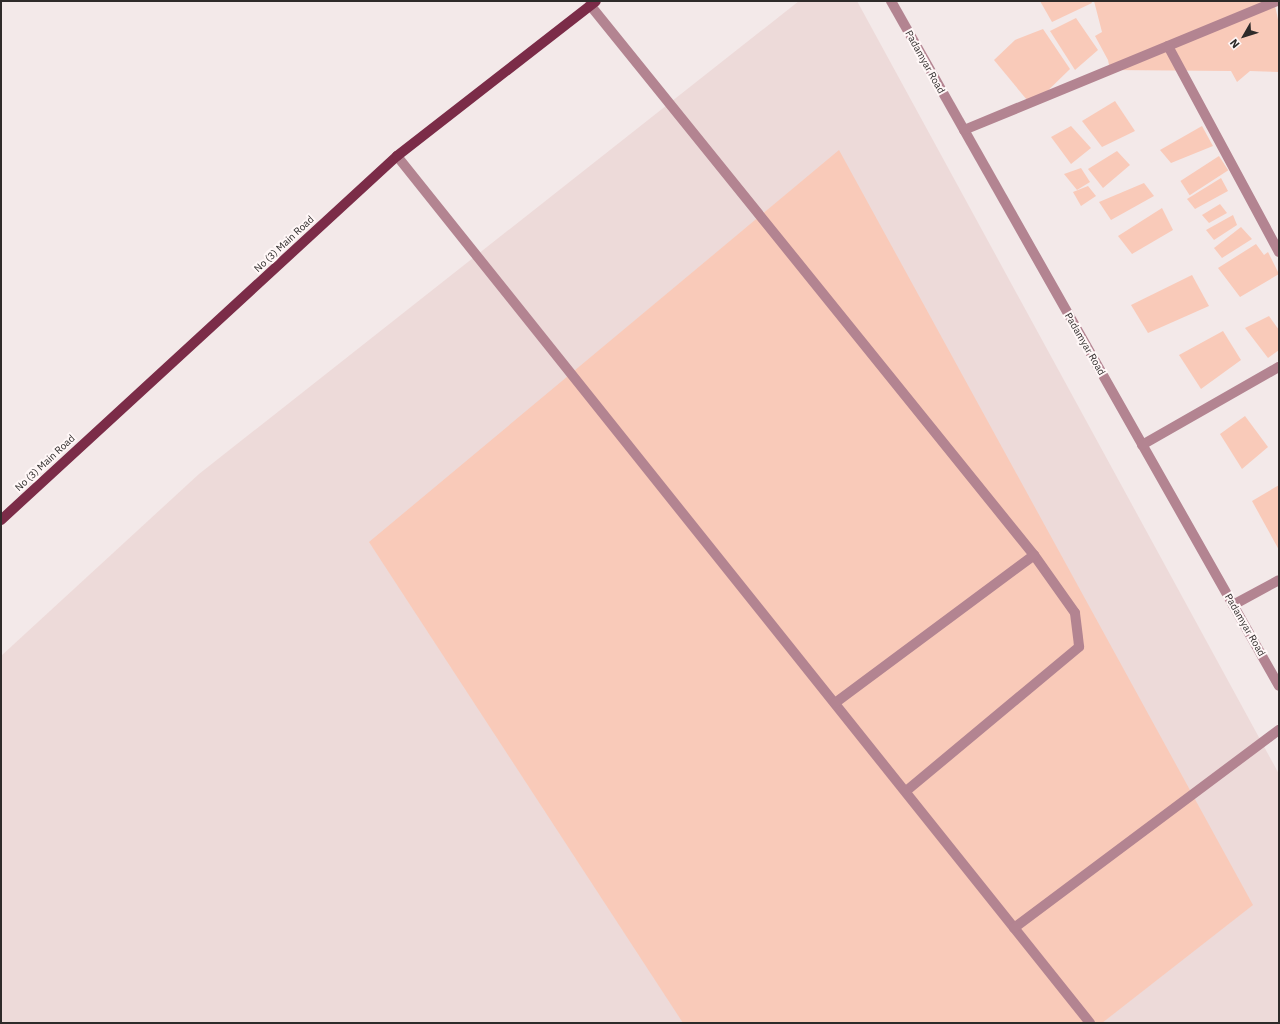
<!DOCTYPE html>
<html>
<head>
<meta charset="utf-8">
<style>
  body { margin:0 }
  #map { position:relative; width:1280px; height:1024px; overflow:hidden; background:#f3e9e9; font-family:"IBM Plex Sans",sans-serif }
  div>[style] { position:absolute }
  [style*='--x'] { left:calc(var(--x)*1px); top:calc(var(--y)*1px); width:calc(var(--w)*1px); rotate:calc(var(--a)*1deg) }
  .built>* { inset:0; background:#eddad9 }
  .building>* { inset:0; background:#f9cab9; transform-origin:0 0 }
  .minor>* { height:10px; margin:-5px; padding:0 5px; transform-origin:5px; border-radius:5px; background:#b38491 }
  .major>* { height:10px; margin:-5px; padding:0 5px; transform-origin:5px; border-radius:5px; background:#7b2c48 }
  span { translate:-50% -50%; white-space:nowrap; text-align:center; line-height:1.15; -webkit-text-stroke:4px #fff7f7; paint-order:stroke }
  .street-label { font-size:10px; color:#2e2b2a }
  .frame { position:absolute; inset:0; border:2px solid #2e2b2a; pointer-events:none }
  .north { position:absolute; left:1224px; top:16px; width:40px; height:40px; -webkit-text-stroke:3px #fff7f7; paint-order:stroke; rotate:231deg; font-size:11px; font-weight:700; line-height:16px; text-align:center; color:#2e2b2a }
  .north::after { content:''; display:block; margin:auto; width:14px; height:18px; background:#2e2b2a; clip-path:polygon(50% 0,100% 100%,50% 72%,0 100%) }
</style>
</head>
<body>
<div id="map">
  <div class="built">
    <i style="clip-path:polygon(799px 1px,857px 1px,1279px 774px,1279px 1023px,1px 1023px,1px 656px,199px 474px)"></i>
  </div>
  <div class="building">
    <i style="clip-path:polygon(1040px 1px,1091px 1px,1092px 3px,1052px 22px)"></i>
    <i style="clip-path:polygon(1094px 1px,1274px 1px,1279px 24px,1279px 72px,1250px 71px,1237px 82px,1231px 71px,1110px 70px,1108px 60px,1095px 36px,1102px 32px)"></i>
    <i style="clip-path:polygon(1076px 18px,1098px 50px,1075px 70px,1050px 31px)"></i>
    <i style="clip-path:polygon(1043px 29px,1070px 69px,1032px 106px,994px 60px,1015px 40px)"></i>
    <i style="clip-path:polygon(1115px 101px,1135px 131px,1102px 147px,1082px 121px)"></i>
    <i style="clip-path:polygon(1071px 126px,1091px 148px,1071px 164px,1051px 137px)"></i>
    <i style="clip-path:polygon(1202px 126px,1213px 146px,1171px 163px,1160px 150px)"></i>
    <i style="clip-path:polygon(839px 150px,1253px 905px,1102px 1023px,683px 1023px,369px 542px)"></i>
    <i style="clip-path:polygon(1117px 151px,1130px 165px,1103px 188px,1088px 169px)"></i>
    <i style="left:1219px;top:156px;width:17px;height:46px;rotate:57deg"></i>
    <i style="clip-path:polygon(1081px 168px,1090px 182px,1077px 190px,1064px 174px)"></i>
    <i style="clip-path:polygon(1221px 178px,1228px 191px,1195px 209px,1187px 199px)"></i>
    <i style="clip-path:polygon(1144px 183px,1154px 196px,1111px 220px,1099px 202px)"></i>
    <i style="clip-path:polygon(1088px 186px,1096px 196px,1081px 206px,1073px 192px)"></i>
    <i style="clip-path:polygon(1220px 204px,1227px 213px,1209px 223px,1202px 215px)"></i>
    <i style="clip-path:polygon(1162px 208px,1173px 230px,1132px 254px,1118px 236px)"></i>
    <i style="clip-path:polygon(1233px 215px,1237px 225px,1214px 240px,1206px 230px)"></i>
    <i style="clip-path:polygon(1241px 227px,1252px 239px,1222px 258px,1214px 248px)"></i>
    <i style="clip-path:polygon(1256px 244px,1264px 255px,1268px 252px,1279px 274px,1240px 297px,1218px 268px)"></i>
    <i style="clip-path:polygon(1192px 275px,1209px 306px,1148px 333px,1131px 305px)"></i>
    <i style="clip-path:polygon(1269px 316px,1279px 330px,1279px 350px,1268px 358px,1245px 328px)"></i>
    <i style="clip-path:polygon(1223px 331px,1241px 360px,1201px 389px,1179px 355px)"></i>
    <i style="clip-path:polygon(1245px 416px,1268px 447px,1242px 469px,1220px 434px)"></i>
    <i style="clip-path:polygon(1279px 485px,1279px 550px,1252px 501px)"></i>
  </div>
  <div class="minor">
    <i style="--x:891;--y:1;--w:787;--a:60.47"></i>
    <i style="--x:590;--y:5;--w:707;--a:51.09"></i>
    <i style="--x:1034;--y:555;--w:71;--a:54.7"></i>
    <i style="--x:1075;--y:613;--w:34;--a:83"></i>
    <i style="--x:1079;--y:647;--w:225;--a:140.2"></i>
    <i style="--x:1168;--y:46;--w:234;--a:61.7"></i>
    <i style="--x:964;--y:130;--w:339;--a:-22.4"></i>
    <i style="--x:397;--y:156;--w:1110;--a:51.36"></i>
    <i style="--x:1142;--y:445;--w:158;--a:-29.7"></i>
    <i style="--x:1233;--y:605;--w:52;--a:-28.5"></i>
    <i style="--x:835;--y:703;--w:248;--a:-36.6"></i>
    <i style="--x:1014;--y:928;--w:331;--a:-36.8"></i>
  </div>
  <div class="major">
    <i style="--x:1;--y:520;--w:538;--a:-42.59"></i>
    <i style="--x:397;--y:156;--w:252;--a:-37.9"></i>
  </div>
  <div class="street-label">
    <span style="left:925px;top:62px;rotate:61deg">Padamyar Road</span>
    <span style="left:284px;top:244px;rotate:-43deg">No (3) Main Road</span>
    <span style="left:1085px;top:344px;rotate:60deg">Padamyar Road</span>
    <span style="left:45px;top:463px;rotate:-43deg">No (3) Main Road</span>
    <span style="left:1245px;top:625px;rotate:60deg">Padamyar Road</span>
  </div>
  <div class="frame"></div>
  <div class="north">N</div>
</div>
</body>
</html>
